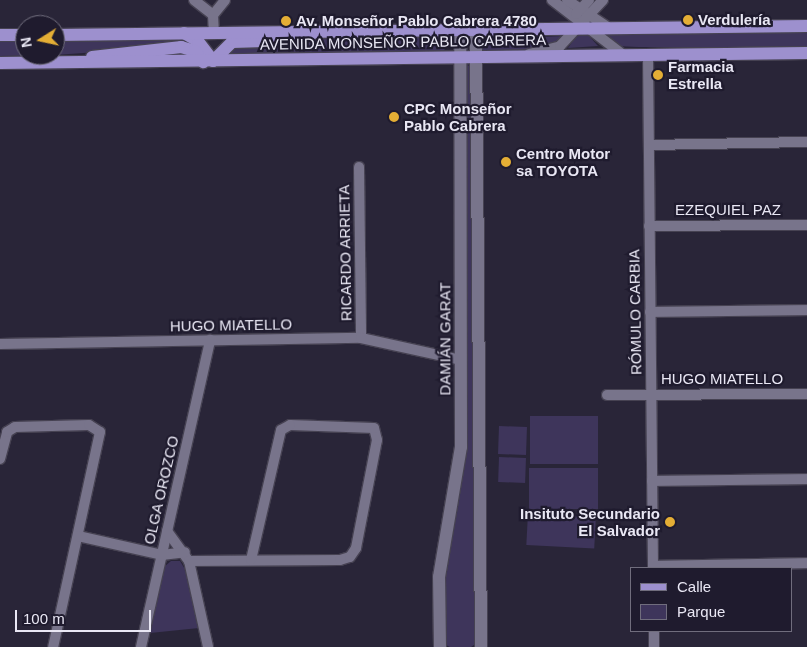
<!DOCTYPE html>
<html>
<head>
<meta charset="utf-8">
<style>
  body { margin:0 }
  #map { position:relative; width:807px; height:647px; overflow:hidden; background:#292538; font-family:Arial,sans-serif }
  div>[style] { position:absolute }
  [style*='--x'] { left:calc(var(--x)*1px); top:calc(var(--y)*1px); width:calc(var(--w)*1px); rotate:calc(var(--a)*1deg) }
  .green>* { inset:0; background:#3e355b; transform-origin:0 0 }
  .roads { filter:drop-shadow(1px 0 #464252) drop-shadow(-1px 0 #464252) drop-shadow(0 1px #464252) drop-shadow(0 -1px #464252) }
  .street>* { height:10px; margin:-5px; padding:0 5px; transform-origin:5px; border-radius:5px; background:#78748b }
  .secondary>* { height:12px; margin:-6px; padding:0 6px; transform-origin:6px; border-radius:6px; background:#78748b }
  .primary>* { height:12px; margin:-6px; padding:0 6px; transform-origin:6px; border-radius:6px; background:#9d90ce }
  .dots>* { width:14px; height:14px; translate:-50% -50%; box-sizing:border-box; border:2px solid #1f1b2e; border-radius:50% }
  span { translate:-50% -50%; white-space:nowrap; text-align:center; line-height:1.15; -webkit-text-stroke:4.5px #1f1b2e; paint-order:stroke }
  .poi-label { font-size:15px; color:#e9e7f4; font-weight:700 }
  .left { translate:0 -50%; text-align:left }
  .right { translate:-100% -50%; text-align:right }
  .street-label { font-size:15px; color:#e9e7f4 }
  .legend { position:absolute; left:630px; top:567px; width:162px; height:65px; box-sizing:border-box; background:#1f1b2e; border:1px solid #706d7d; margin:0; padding:6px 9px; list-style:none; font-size:15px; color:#e9e7f4 }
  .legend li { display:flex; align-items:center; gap:10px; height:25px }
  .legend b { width:25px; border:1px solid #706d7d }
  .north { position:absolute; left:15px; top:15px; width:50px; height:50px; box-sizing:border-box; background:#1f1b2e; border:1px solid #706d7d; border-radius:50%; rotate:260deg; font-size:14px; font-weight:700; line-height:20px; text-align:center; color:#e9e7f4 }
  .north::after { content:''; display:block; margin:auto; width:18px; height:22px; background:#e4ae35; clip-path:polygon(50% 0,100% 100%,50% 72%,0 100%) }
  .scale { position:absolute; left:15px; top:610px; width:136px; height:22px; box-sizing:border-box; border:2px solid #e9e7f4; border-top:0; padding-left:6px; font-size:15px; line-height:18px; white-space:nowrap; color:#e9e7f4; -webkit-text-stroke:4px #1f1b2e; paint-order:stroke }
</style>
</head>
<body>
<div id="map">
  <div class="green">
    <i style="clip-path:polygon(807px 32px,807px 48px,638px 47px,615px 46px,606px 35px)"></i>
    <i style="clip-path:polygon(577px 35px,589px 36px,598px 46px,568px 48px)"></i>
    <i style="clip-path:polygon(347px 36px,447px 36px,451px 43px,443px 51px,223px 55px,231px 47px)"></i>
    <i style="clip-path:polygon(562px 36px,559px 42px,524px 50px,479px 51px,485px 40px)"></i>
    <i style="clip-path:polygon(179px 40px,197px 45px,55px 55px,55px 42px)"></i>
    <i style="clip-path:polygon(0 42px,25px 42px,25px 55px,49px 55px,0 56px)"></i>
    <i style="clip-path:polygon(471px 65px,478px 642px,471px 647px,450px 647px,444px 644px,442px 592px,460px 484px,466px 66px)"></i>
    <i style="left:598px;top:416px;width:48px;height:68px;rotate:90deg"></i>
    <i style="left:499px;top:426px;width:28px;height:28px;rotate:2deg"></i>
    <i style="left:499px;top:457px;width:27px;height:25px;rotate:2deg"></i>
    <i style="left:529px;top:468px;width:69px;height:41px"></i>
    <i style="left:528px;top:513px;width:68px;height:32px;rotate:3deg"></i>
    <i style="clip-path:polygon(171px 561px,180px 561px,186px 571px,199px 628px,150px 633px,164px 567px)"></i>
  </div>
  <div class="roads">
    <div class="street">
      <i style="--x:194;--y:0;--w:24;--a:38"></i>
      <i style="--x:213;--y:15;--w:18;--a:87"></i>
      <i style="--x:552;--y:0;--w:88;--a:37.6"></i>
      <i style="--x:567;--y:0;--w:50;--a:33.7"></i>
      <i style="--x:576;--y:14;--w:19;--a:-47"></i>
      <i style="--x:213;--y:15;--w:19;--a:-51"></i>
      <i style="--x:529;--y:54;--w:32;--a:-14"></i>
      <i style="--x:560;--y:46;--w:63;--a:-46.9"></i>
      <i style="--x:648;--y:55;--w:513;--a:89.44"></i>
      <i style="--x:649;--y:145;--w:158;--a:-1.1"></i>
      <i style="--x:359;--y:167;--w:171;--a:89.3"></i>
      <i style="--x:649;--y:226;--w:158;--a:-0.4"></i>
      <i style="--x:650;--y:312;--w:157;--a:-0.7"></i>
      <i style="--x:0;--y:344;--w:361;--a:-1"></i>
      <i style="--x:361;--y:338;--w:102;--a:12.4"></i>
      <i style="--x:607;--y:395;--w:200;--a:-0.3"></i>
      <i style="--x:0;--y:459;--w:28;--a:-75"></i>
      <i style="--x:7;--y:432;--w:9;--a:-32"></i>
      <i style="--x:15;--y:427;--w:74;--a:-1.5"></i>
      <i style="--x:89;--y:425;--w:13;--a:32"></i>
      <i style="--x:100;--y:432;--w:220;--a:102.3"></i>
      <i style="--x:652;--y:481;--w:155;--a:-0.7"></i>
      <i style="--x:167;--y:531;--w:37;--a:54"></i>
      <i style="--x:189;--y:561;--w:88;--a:77.5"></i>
      <i style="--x:78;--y:536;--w:86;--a:12.7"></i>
      <i style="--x:162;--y:555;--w:23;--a:-7"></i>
      <i style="--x:189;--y:561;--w:151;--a:-0.4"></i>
      <i style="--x:340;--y:560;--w:10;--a:-17"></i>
      <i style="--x:350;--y:557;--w:11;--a:-56"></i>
      <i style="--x:356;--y:548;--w:110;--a:-79"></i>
      <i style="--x:377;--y:440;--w:12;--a:-104"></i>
      <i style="--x:374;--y:428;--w:84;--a:-178"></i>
      <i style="--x:290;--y:425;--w:10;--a:151"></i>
      <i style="--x:281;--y:430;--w:133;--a:103"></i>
      <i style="--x:653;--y:566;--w:154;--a:-1.1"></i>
      <i style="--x:654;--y:631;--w:16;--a:90"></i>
      <i style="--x:141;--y:647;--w:315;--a:-77.3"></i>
    </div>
    <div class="secondary">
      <i style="--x:476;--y:29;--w:618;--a:89.54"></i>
      <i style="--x:440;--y:647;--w:70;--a:-90.8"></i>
      <i style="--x:439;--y:577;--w:132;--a:-80.4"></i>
      <i style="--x:461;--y:447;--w:418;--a:-90.1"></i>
    </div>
    <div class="primary">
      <i style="--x:184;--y:33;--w:16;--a:30"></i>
      <i style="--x:198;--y:41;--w:25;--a:53"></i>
      <i style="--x:213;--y:61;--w:27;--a:-45"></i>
      <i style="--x:232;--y:42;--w:66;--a:-1.7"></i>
      <i style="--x:298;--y:40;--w:17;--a:-24"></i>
      <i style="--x:0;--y:35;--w:25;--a:0"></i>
      <i style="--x:55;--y:35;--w:752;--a:-0.69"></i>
      <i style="--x:92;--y:57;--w:90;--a:-6.4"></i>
      <i style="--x:181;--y:47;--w:15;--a:16"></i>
      <i style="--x:195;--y:51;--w:14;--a:54"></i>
      <i style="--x:0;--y:63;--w:807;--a:-0.71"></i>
    </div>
  </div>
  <div class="dots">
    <i style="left:688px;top:20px;background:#e4ae35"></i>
    <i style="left:286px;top:21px;background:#e4ae35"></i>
    <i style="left:658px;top:75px;background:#e4ae35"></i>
    <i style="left:394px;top:117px;background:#e4ae35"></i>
    <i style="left:506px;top:162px;background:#e4ae35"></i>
    <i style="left:670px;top:522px;background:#e4ae35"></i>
  </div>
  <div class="poi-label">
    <span class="left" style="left:698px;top:20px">Verdulería</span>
    <span class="left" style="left:296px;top:21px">Av. Monseñor Pablo Cabrera 4780</span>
    <span class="left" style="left:668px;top:75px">Farmacia<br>Estrella</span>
    <span class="left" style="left:404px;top:117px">CPC Monseñor<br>Pablo Cabrera</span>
    <span class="left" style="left:516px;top:162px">Centro Motor<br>sa TOYOTA</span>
    <span class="right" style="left:660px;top:522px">Insituto Secundario<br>El Salvador</span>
  </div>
  <div class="street-label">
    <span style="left:403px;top:42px;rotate:-1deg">AVENIDA MONSEÑOR PABLO CABRERA</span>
    <span style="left:728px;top:210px">EZEQUIEL PAZ</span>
    <span style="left:345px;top:253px;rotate:-91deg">RICARDO ARRIETA</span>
    <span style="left:635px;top:312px;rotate:-91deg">RÓMULO CARBIA</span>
    <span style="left:231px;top:325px;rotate:-1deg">HUGO MIATELLO</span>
    <span style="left:445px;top:339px;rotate:-90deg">DAMIÁN GARAT</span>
    <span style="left:722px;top:379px">HUGO MIATELLO</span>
    <span style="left:161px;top:490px;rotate:-77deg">OLGA OROZCO</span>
  </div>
  <ul class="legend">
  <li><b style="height:6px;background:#9d90ce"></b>Calle</li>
  <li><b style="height:14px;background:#3e355b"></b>Parque</li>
  </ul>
  <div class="north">N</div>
  <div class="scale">100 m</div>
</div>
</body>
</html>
